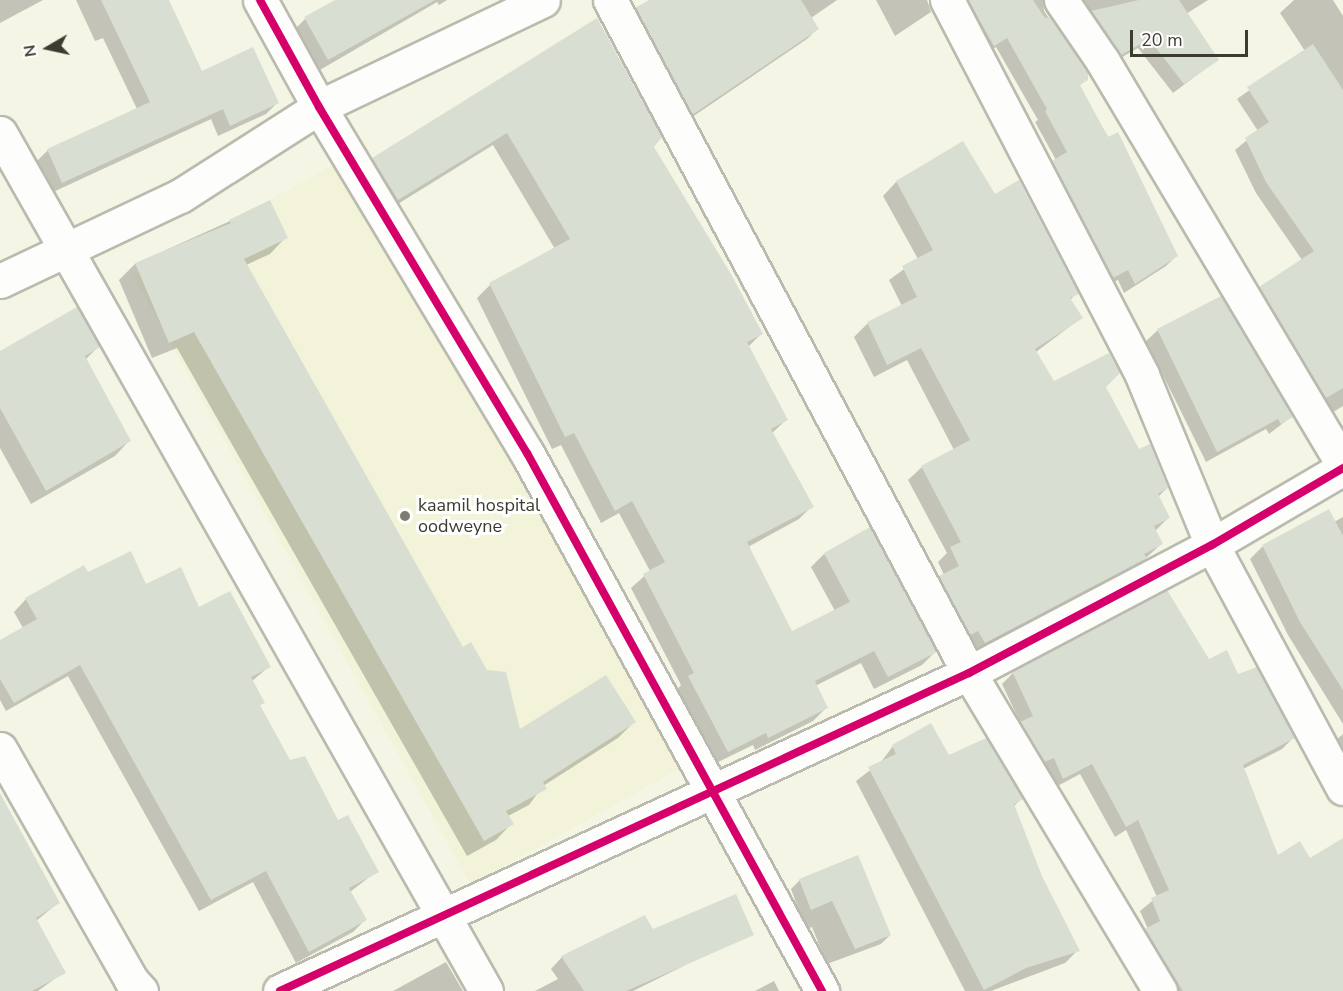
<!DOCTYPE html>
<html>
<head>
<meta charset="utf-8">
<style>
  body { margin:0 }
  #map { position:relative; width:1343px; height:991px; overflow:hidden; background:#f4f5e5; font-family:"Nunito Sans",sans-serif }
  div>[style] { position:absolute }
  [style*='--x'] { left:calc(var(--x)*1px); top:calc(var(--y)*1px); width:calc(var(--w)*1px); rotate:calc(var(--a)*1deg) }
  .built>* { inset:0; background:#f2f3d8; transform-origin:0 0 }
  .shadow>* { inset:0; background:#0003 }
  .building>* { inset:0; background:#d8dfd2 }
  .roads { filter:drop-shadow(2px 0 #babaae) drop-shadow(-2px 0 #babaae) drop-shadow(0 2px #babaae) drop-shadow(0 -2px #babaae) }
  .street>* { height:33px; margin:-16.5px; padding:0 16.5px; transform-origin:16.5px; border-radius:16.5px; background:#fdfefb }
  .secondary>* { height:33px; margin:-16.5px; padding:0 16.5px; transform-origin:16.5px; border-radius:16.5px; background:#fdfefb }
  .cycleway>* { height:8px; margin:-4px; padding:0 4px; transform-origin:4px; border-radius:4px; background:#d6006c }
  .dots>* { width:16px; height:16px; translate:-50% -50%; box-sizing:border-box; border:3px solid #fff; border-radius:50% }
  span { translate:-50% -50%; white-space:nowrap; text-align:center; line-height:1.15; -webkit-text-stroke:6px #fff; paint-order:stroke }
  .poi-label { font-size:18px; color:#3c3c31 }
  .left { translate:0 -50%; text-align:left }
  .north { position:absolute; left:18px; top:18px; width:60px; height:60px; -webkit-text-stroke:4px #fff; paint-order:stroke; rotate:261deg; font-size:16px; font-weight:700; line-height:24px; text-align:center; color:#3c3c31 }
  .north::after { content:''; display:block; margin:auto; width:21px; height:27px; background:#3c3c31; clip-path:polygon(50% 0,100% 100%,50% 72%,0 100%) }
  .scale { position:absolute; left:1130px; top:30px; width:118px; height:27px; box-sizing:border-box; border:3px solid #3c3c31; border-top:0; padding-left:8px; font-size:18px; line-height:21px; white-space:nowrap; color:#3c3c31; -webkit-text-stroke:4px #fff; paint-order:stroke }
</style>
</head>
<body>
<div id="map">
  <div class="built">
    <i style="left:344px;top:159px;width:696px;height:241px;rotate:61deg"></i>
  </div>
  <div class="shadow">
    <i style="clip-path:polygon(0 0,43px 0,0 23px)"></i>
    <i style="clip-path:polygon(76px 0,167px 0,202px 73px,277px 103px,266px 114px,218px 136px,211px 119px,51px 193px,37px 161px,48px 150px,137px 109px,103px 38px,95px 41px)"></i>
    <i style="clip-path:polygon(338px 0,447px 0,439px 5px,437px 2px,313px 74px,291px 33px,305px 19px)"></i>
    <i style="clip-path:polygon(651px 0,837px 0,811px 18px,817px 29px,807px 39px,682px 124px,626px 19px)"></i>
    <i style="clip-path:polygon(876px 0,927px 0,931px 12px,895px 36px)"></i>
    <i style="clip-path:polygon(950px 0,1043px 0,1044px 11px,1087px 74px,1079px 87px,1177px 255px,1166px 266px,1124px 293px,1118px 280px,1102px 287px,1042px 172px,1056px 160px,1035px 122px,1038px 120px,996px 47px,983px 56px)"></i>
    <i style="clip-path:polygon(1064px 0,1208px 0,1186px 14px,1217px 60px,1173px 93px,1138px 48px,1110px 64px)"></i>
    <i style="clip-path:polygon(1294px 0,1333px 0,1343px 16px,1343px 406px,1330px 414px,1249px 299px,1302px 260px,1256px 193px,1235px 150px,1258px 131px,1237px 99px,1305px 51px,1280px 13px)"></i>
    <i style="clip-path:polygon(596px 21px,652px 147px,761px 334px,748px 347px,786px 420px,772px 433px,812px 506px,799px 519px,748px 547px,791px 633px,835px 611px,811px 567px,824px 554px,935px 652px,922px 665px,874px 689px,861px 663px,815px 686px,826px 708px,813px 721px,755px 750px,753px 745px,714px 764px,676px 691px,681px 685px,631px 588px,650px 571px,619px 513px,601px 523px,561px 445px,552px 449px,477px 298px,490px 285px,555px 249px,493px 145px,385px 212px,360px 172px,373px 159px)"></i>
    <i style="clip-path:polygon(962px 143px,994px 196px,1077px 293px,1070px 300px,1081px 318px,1036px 352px,1053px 383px,1104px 387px,1139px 451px,1167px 488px,1158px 497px,1168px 518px,1155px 531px,1161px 544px,1132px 571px,971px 656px,926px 591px,944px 575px,938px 562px,947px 553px,908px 480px,922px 467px,954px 450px,907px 360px,874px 377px,854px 337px,868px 323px,902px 306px,889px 280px,918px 259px,883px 196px,896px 182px)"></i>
    <i style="clip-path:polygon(230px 221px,286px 237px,270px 254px,246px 265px,462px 649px,519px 732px,634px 722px,618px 738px,543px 786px,529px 805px,508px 816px,512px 823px,496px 840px,467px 856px,177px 348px,152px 358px,119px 280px,135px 264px)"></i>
    <i style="clip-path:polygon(1158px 330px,1291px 417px,1269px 434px,1266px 429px,1206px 462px,1146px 341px)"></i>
    <i style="clip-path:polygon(98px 347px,85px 360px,129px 441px,115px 456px,31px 504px,0 448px,0 352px)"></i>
    <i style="clip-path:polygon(1328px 511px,1334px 522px,1343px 517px,1343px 724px,1288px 635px,1250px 559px,1262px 547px)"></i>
    <i style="clip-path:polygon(87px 574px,146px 586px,199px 609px,270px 666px,252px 681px,263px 702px,259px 706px,290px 761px,377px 871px,350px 892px,365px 920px,353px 932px,296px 963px,253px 882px,199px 911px,68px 676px,6px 711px,0 700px,0 642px,23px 628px,14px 612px,26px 599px)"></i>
    <i style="clip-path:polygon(1208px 661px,1237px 676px,1293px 738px,1282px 749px,1243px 769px,1277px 857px,1310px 860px,1343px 854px,1343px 991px,1166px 991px,1135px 942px,1148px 929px,1140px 911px,1157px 897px,1126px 830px,1115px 837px,1080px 774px,1052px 789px,1010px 734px,1021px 724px,1002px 684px,1013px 673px)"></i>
    <i style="clip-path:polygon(1343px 734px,1343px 756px,1335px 741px)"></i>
    <i style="clip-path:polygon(893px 746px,948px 757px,1021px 799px,1013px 807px,1041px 877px,1078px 950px,1065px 963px,991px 991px,965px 991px,856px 781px,881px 762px)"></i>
    <i style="clip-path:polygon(0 816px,58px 903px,36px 921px,64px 972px,38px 991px,0 991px)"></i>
    <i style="clip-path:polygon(800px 880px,890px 935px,881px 944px,827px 964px,812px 927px,806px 929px,791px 889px)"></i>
    <i style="clip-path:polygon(652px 931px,738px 939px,633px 991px,535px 991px,558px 979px,551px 969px,562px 957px)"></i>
    <i style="clip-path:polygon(446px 962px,463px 991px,393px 991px)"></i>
    <i style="clip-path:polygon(774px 981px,779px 991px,755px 991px)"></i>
  </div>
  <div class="building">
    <i style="clip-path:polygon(101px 0,169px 0,202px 71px,253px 47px,279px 103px,230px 126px,223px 109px,62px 183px,47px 149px,150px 102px)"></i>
    <i style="clip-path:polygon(335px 0,435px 0,328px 60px,304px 17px)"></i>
    <i style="clip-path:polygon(649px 0,801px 0,819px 29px,692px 115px,635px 8px)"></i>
    <i style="clip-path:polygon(968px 0,1033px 0,1045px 18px,1050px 17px,1088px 73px,1088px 80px,1080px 85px,1108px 137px,1118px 132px,1178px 256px,1135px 284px,1128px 270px,1113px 278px,1052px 161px,1067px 152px,1045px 111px,1047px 109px,1007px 38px,994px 46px)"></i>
    <i style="clip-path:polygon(1139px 0,1179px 0,1219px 60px,1184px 84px,1149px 39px,1121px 55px,1091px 11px)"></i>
    <i style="clip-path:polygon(597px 18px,662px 137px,654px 147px,731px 274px,763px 334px,747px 342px,788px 420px,771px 429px,814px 507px,747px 542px,792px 631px,850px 602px,824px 553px,870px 527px,937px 652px,888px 677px,874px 651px,815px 681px,828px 708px,768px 738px,766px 733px,728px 752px,688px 676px,694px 673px,643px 574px,665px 562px,632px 501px,615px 511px,574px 433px,565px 437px,489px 283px,570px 239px,507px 133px,398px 200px,372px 158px)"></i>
    <i style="clip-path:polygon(1313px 44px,1343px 90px,1343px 388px,1326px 398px,1259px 287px,1314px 251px,1266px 182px,1245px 138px,1269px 122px,1247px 87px)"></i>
    <i style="clip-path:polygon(963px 141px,995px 194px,1019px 180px,1079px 294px,1070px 298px,1083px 318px,1035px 349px,1054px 381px,1109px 353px,1120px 373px,1106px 387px,1139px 449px,1150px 444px,1168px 488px,1158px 494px,1170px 518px,1154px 526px,1163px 544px,1144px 554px,1147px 558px,985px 643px,978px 631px,970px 635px,939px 576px,959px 566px,950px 547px,961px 542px,921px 466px,970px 440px,921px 348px,887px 365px,867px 322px,917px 297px,902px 266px,933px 250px,896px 181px)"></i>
    <i style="clip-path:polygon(270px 200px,288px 238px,244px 259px,463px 647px,471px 642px,487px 670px,506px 672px,520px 729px,606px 675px,636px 722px,543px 782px,547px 789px,506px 811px,514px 824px,484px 841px,194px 332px,169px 343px,135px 263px,231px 223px,229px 220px)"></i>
    <i style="clip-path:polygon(1221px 296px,1293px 417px,1281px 424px,1278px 419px,1217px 452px,1157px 329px)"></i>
    <i style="clip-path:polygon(77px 307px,100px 347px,85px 356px,131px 441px,46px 491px,0 408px,0 351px)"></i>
    <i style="clip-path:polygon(1329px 509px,1343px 536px,1343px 690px,1300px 622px,1262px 545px)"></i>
    <i style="clip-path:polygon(131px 551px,146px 584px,181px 567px,199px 607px,230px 591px,271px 667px,251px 677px,265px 703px,260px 705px,290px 760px,305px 756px,338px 820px,348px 815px,379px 872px,349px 888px,367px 920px,309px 952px,266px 871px,211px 900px,80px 665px,14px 703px,0 679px,0 640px,37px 619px,25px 598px,84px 565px,88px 572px)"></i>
    <i style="clip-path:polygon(1167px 590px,1209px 659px,1227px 650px,1238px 674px,1257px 667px,1295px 738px,1243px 765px,1278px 855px,1300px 841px,1310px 858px,1343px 838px,1343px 991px,1183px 991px,1145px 929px,1160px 921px,1151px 898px,1169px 890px,1138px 820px,1126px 827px,1092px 764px,1063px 779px,1054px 758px,1044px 762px,1020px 722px,1033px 716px,1012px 671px)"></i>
    <i style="clip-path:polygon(931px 723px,949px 755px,986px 738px,1023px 799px,1014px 804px,1042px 876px,1080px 951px,1026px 968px,984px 990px,868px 767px,896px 754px,892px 745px)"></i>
    <i style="clip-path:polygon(0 793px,60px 903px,36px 918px,66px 973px,32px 991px,0 991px)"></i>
    <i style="clip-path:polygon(858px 855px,891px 935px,855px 949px,832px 901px,811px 910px,799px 879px)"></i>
    <i style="clip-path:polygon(736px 894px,754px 935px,626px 991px,584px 991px,561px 956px,645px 915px,653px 929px)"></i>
  </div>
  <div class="roads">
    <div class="street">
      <i style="--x:260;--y:0;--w:122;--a:61.1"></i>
      <i style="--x:319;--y:107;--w:404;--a:59"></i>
      <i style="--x:527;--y:453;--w:614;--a:61.26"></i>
      <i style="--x:610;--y:0;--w:763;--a:61.92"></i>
      <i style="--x:969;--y:673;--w:371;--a:59"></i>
      <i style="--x:947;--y:0;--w:423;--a:62.5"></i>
      <i style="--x:1142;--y:375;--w:184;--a:67.6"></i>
      <i style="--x:1212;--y:545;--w:276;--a:61.7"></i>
      <i style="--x:1061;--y:0;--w:73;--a:55.7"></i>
      <i style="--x:1102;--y:60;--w:470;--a:59.2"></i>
      <i style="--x:0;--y:133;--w:986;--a:60.47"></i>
      <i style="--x:0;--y:749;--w:266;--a:60.4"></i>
      <i style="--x:131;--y:980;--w:15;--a:48"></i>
      <i style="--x:280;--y:991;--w:759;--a:-24.78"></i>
      <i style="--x:969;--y:673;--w:275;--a:-27.8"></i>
      <i style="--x:1212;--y:545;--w:152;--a:-30.4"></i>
    </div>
    <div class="secondary">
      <i style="--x:0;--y:281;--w:199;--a:-25.3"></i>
      <i style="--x:180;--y:196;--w:165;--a:-32.6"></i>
      <i style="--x:319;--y:107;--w:248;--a:-25.5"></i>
    </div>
  </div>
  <div class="cycleway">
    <i style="--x:260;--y:0;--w:122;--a:61.1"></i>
    <i style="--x:319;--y:107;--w:404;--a:59"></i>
    <i style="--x:527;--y:453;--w:614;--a:61.26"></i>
    <i style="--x:280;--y:991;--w:759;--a:-24.78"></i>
    <i style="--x:969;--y:673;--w:275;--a:-27.8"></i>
    <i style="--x:1212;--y:545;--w:152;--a:-30.4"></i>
  </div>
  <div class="dots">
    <i style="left:405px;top:516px;background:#7c7d70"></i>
  </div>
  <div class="poi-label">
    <span class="left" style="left:418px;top:516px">kaamil hospital<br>oodweyne</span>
  </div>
  <div class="north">N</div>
  <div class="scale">20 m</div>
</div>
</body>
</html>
